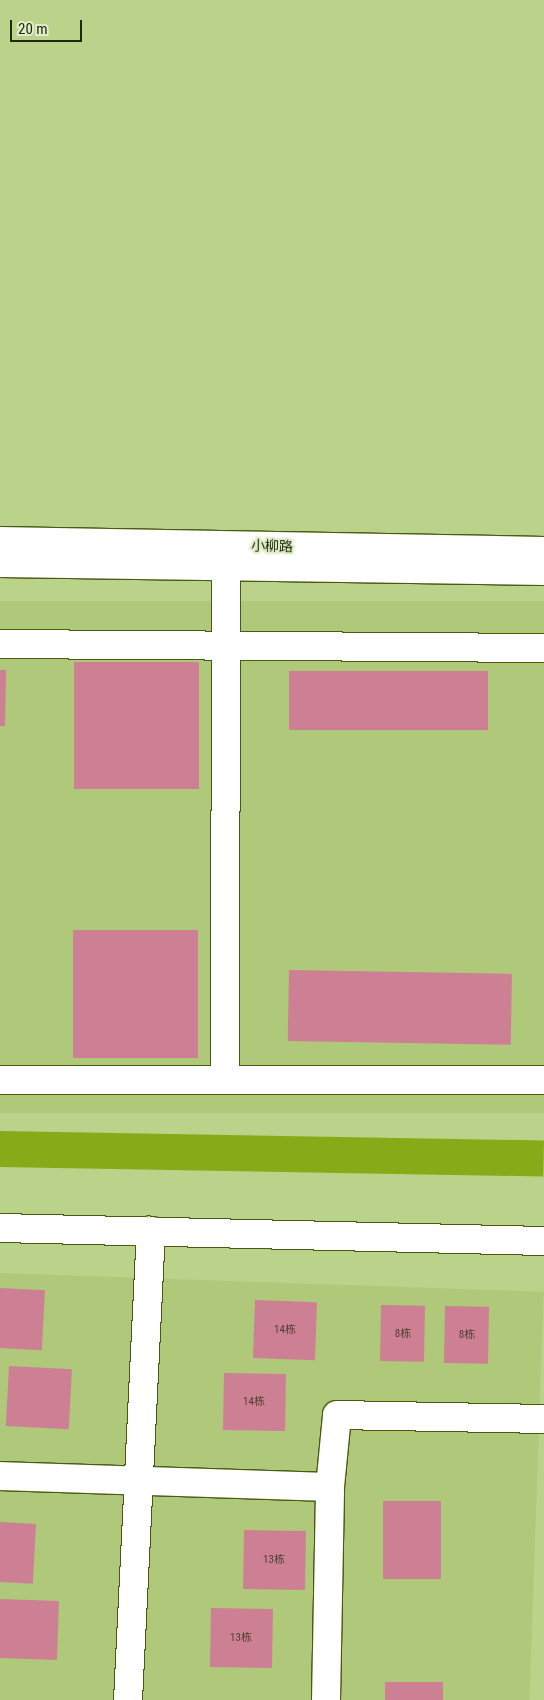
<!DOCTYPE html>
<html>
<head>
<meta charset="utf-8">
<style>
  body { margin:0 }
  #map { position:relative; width:544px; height:1700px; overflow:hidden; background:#bad28a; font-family:"Roboto Condensed","Noto Sans SC",sans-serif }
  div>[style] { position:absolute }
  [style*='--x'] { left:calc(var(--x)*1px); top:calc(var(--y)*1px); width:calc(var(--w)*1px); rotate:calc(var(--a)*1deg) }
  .built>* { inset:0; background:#afc879; transform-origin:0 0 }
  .water>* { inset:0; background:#87aa18; transform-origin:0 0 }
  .building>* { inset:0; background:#cd8093; transform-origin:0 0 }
  .roads { filter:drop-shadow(1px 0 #485b13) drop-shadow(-1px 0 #485b13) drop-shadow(0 1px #485b13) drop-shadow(0 -1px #485b13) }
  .minor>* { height:28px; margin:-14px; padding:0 14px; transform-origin:14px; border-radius:14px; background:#fff }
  span { translate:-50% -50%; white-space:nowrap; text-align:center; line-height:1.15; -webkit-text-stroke:4.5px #e1eeca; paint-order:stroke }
  .number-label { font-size:11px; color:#4c3f2e }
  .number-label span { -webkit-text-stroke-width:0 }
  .street-label { font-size:14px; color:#21290c }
  .scale { position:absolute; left:10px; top:20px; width:72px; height:22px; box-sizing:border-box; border:2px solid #21290c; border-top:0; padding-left:6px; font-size:15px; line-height:18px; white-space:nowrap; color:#21290c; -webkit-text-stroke:4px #e1eeca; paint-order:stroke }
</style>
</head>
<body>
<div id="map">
  <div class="built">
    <i style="left:0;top:601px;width:544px;height:512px"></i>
    <i style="left:0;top:1273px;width:544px;height:427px;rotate:2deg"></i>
  </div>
  <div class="water">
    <i style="left:0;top:1131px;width:544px;height:36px;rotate:1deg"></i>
  </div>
  <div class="building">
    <i style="left:74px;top:662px;width:125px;height:127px"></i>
    <i style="clip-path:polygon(0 670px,6px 670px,5px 726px,0 726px)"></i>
    <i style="left:289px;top:671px;width:199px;height:59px"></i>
    <i style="left:73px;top:930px;width:125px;height:128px"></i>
    <i style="left:289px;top:970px;width:223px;height:71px;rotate:1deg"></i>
    <i style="left:0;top:1288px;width:45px;height:60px;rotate:3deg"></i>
    <i style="left:255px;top:1300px;width:62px;height:58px;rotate:2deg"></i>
    <i style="left:381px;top:1305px;width:44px;height:56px;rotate:1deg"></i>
    <i style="left:445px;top:1306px;width:44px;height:57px;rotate:1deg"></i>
    <i style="left:9px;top:1366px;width:63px;height:60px;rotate:3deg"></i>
    <i style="left:224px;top:1373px;width:62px;height:57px;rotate:1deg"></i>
    <i style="left:383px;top:1501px;width:58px;height:78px"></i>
    <i style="left:0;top:1522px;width:36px;height:60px;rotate:3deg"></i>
    <i style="left:244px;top:1530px;width:62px;height:59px;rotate:1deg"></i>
    <i style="left:0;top:1599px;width:59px;height:59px;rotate:2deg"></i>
    <i style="left:211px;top:1608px;width:62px;height:59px;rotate:1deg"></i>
    <i style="left:385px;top:1682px;width:58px;height:18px"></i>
  </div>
  <div class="roads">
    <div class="minor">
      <i style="--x:0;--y:541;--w:544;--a:1.05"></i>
      <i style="--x:0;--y:563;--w:544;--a:0.84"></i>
      <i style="--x:0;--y:644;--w:544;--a:0.42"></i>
      <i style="--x:0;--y:1080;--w:544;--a:0"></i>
      <i style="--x:225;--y:1080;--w:514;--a:-89.89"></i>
      <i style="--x:0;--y:1228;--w:544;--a:1.37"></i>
      <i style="--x:0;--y:1476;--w:330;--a:1.9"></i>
      <i style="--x:128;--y:1700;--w:470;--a:-87.2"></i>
      <i style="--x:326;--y:1700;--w:213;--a:-88.9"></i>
      <i style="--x:330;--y:1487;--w:72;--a:-84.4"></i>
      <i style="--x:337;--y:1415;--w:207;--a:1.1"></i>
    </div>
  </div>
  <div class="number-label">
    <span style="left:285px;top:1330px">14栋</span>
    <span style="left:403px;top:1334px">8栋</span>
    <span style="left:467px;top:1335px">8栋</span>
    <span style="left:254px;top:1402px">14栋</span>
    <span style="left:274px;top:1560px">13栋</span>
    <span style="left:241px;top:1638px">13栋</span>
  </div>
  <div class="street-label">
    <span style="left:272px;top:546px;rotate:1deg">小柳路</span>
  </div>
  <div class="scale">20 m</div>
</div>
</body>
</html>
